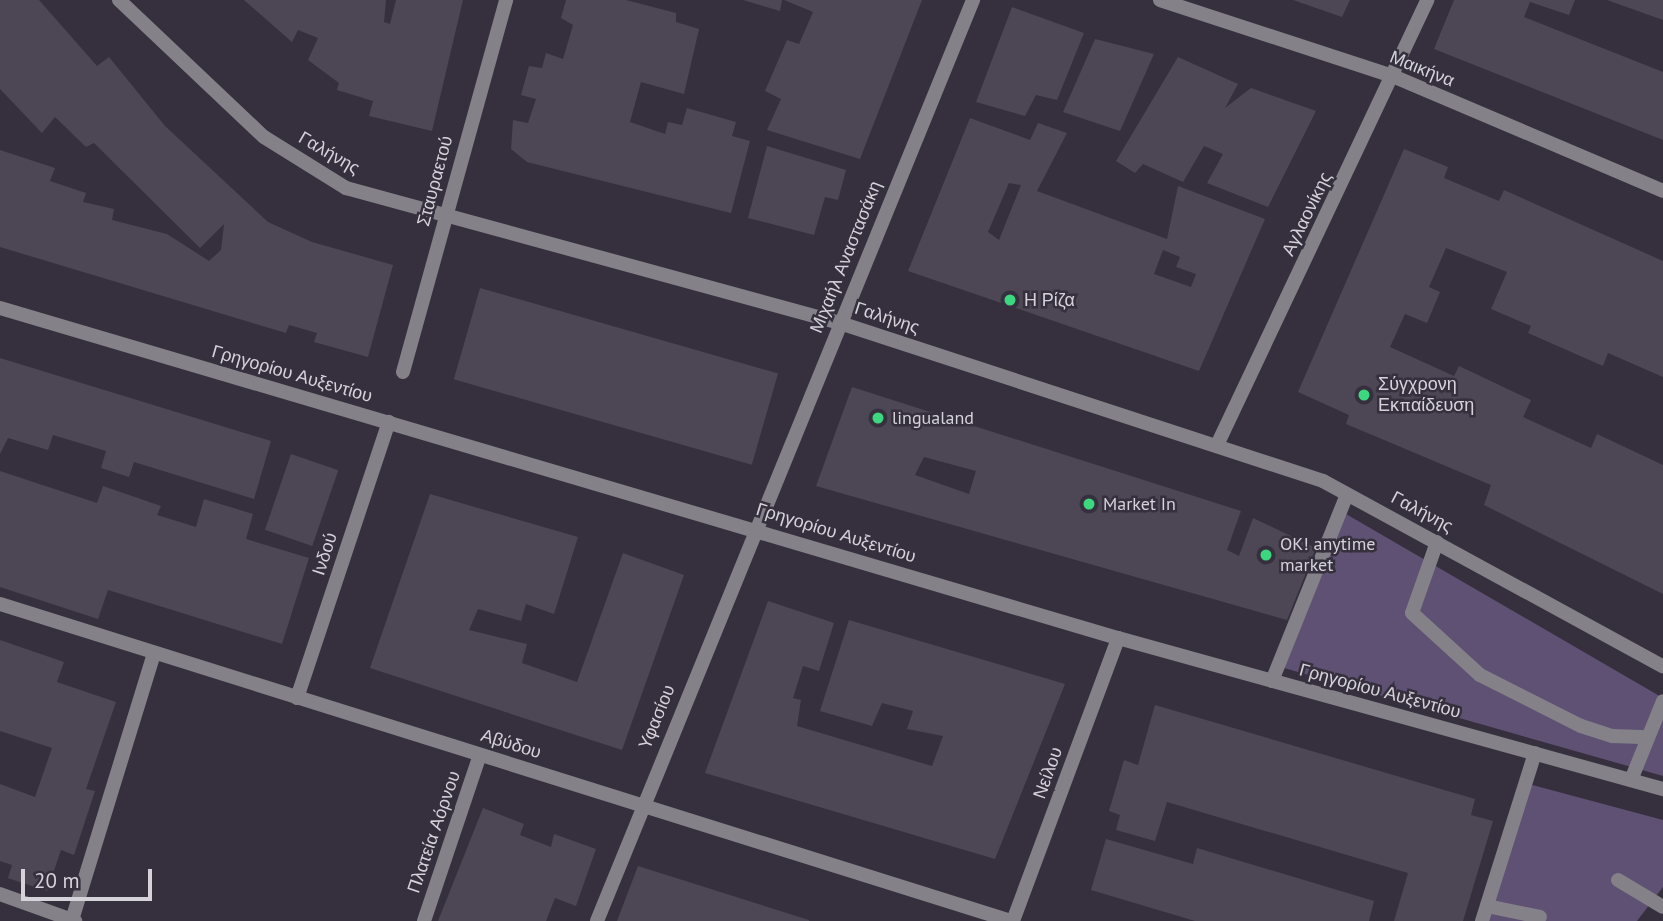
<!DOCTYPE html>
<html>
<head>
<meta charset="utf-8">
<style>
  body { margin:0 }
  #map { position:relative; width:1663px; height:921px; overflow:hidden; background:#36303e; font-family:"PT Sans",sans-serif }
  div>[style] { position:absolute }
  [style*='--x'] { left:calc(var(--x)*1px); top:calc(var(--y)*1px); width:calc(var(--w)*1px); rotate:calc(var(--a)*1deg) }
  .green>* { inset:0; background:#5f5173 }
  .building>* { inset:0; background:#4c4655; transform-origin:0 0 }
  .pedestrian>* { height:14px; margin:-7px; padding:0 7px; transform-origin:7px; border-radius:7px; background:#848188 }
  .minor>* { height:14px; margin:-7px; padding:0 7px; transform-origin:7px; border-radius:7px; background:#848188 }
  .dots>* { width:19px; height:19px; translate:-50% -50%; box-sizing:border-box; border:4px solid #36303e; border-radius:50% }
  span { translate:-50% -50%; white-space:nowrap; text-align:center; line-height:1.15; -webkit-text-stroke:5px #36303e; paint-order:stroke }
  .street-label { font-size:18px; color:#d5d2da }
  .poi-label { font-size:18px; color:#d5d2da }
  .left { translate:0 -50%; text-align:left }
  .scale { position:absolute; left:21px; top:869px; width:131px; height:32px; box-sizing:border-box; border:4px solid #d5d2da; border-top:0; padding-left:9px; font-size:21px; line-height:24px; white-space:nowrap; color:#d5d2da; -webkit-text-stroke:5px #36303e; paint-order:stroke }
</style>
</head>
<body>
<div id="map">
  <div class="green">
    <i style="clip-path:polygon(1346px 514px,1663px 698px,1663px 776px,1284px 668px)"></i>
    <i style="clip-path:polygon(1525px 783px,1663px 820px,1663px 887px,1637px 921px,1482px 921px)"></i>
  </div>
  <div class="building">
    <i style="clip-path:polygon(0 0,39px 0,97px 66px,109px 57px,165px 126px,268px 222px,312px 242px,393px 265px,368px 357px,314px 342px,317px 333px,289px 325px,286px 333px,0 247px,0 150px,55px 168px,50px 181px,86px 193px,83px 202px,114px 209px,112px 220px,167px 234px,209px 261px,221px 250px,224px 224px,200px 248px,94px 143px,86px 147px,55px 117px,42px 133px,0 89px)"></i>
    <i style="clip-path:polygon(244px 0,386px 0,384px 22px,390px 24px,396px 0,463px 0,432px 131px,369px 116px,373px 101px,337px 90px,339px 83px,308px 60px,318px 38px,298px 30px,292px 42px)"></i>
    <i style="clip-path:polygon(566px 0,626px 0,676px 13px,676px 22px,699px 29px,684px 94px,641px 82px,630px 122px,665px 134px,668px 122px,682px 125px,687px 108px,736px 122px,732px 136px,750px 141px,731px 213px,527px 162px,511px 149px,513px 120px,528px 123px,536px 99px,521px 95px,529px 66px,542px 68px,546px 53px,563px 59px,573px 25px,561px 18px)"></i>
    <i style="clip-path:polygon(743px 0,782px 0,780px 11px)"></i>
    <i style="clip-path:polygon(784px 0,922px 0,860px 159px,767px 130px,781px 99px,765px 91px,787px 40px,799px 44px,813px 12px)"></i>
    <i style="clip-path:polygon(1293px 0,1350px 0,1342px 17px)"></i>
    <i style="clip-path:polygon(1454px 0,1575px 0,1569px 15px,1530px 2px,1524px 17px,1663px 72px,1663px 140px,1434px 49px)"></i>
    <i style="clip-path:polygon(1607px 0,1663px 0,1663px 30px,1663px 20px)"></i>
    <i style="clip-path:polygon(1012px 7px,1084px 33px,1057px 100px,1036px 95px,1025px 116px,976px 102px)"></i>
    <i style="clip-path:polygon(1095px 39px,1154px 54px,1120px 131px,1063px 112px)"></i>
    <i style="clip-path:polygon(1178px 57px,1238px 84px,1225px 108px,1251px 88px,1316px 111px,1268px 207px,1207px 183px,1223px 154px,1204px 146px,1183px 182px,1143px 164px,1135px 173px,1116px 161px)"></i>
    <i style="clip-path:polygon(evenodd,970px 118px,1030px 140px,1038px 123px,1067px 133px,1037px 191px,1167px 239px,1178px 186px,1265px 219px,1199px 371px,908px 271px,970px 118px,1009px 183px,1021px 185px,999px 240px,988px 232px,1009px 183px,970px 118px,1163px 250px,1180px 257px,1176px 267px,1196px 274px,1191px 287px,1154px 274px,1163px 250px)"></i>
    <i style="clip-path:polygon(767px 146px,846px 170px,838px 200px,825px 197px,814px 235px,748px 218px)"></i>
    <i style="clip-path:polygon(1404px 149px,1448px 167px,1444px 178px,1499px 201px,1504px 190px,1663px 261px,1663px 377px,1608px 353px,1603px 366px,1528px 333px,1531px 326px,1491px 309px,1507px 272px,1446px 248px,1429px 287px,1440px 292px,1427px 323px,1405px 314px,1390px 347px,1454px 376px,1459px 366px,1531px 400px,1523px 417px,1591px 448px,1597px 434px,1663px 465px,1663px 594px,1484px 505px,1491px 485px,1346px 424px,1349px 415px,1298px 392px)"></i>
    <i style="left:480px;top:288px;width:310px;height:95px;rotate:16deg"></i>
    <i style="clip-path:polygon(0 358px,271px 441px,254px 499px,134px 462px,129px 477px,101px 468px,106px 451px,53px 435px,48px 450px,8px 438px,0 454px)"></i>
    <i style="clip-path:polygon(evenodd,852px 387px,1241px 511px,1227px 550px,1239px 556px,1253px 518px,1316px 548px,1287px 620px,816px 486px,852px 387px,924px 457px,976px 471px,969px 494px,915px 475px,924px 457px)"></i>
    <i style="left:291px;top:454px;width:50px;height:80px;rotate:19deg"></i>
    <i style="clip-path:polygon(0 471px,97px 503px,103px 486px,161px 506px,157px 515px,196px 527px,204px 499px,253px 514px,246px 539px,309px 558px,282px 644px,108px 590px,98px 619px,0 587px)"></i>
    <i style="clip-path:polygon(430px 494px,578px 537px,554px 614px,526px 604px,521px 621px,478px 609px,469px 630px,527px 644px,522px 663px,577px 682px,623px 553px,684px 575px,622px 750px,370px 668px)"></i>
    <i style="clip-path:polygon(768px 601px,834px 623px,819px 671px,803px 666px,793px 698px,801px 700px,797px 726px,932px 766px,943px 736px,907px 729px,913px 711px,882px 703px,872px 726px,820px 711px,849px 620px,1065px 684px,995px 859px,705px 773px)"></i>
    <i style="clip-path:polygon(0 640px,64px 662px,57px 682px,116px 702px,86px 789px,95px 791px,74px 855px,61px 850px,47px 891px,8px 878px,12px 865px,0 861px,0 784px,35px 797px,52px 748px,0 731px)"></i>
    <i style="clip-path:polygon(1155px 705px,1475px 799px,1471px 815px,1493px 821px,1463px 921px,1394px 921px,1408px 873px,1167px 802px,1155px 841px,1116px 830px,1120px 815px,1109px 811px,1124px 760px,1138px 765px)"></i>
    <i style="clip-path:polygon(483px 808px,524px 824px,520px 835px,551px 847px,554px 834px,596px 849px,576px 906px,555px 898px,546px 921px,438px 921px)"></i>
    <i style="clip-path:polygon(1106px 839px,1193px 864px,1197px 848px,1374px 901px,1369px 921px,1195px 921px,1091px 890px)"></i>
    <i style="clip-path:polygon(638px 866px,809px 920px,809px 921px,617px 921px)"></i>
  </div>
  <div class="pedestrian">
    <i style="--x:1437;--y:542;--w:75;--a:109.4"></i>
    <i style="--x:1412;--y:613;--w:92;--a:42.4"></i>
    <i style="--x:1480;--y:675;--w:113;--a:26.8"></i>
    <i style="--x:1581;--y:726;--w:33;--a:18"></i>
    <i style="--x:1612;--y:736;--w:36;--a:2"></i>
    <i style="--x:1272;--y:681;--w:201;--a:-68.1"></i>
    <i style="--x:1631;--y:780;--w:85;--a:-67.9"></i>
    <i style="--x:1618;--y:880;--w:52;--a:31"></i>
    <i style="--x:1487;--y:906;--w:54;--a:11.7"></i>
    <i style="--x:72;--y:920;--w:279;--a:-72.9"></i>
    <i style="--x:424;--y:921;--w:175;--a:-71.4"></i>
    <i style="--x:1482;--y:921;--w:176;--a:-72.5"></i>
  </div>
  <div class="minor">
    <i style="--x:119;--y:0;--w:199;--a:43.4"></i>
    <i style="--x:264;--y:137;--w:97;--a:31.9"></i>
    <i style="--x:346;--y:188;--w:512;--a:15.28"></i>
    <i style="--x:840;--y:323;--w:508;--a:18.11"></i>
    <i style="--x:1323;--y:481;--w:387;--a:28.6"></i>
    <i style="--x:1160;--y:0;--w:247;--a:18.1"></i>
    <i style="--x:1395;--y:77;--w:291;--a:23"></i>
    <i style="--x:0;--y:308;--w:1166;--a:16.45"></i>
    <i style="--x:1118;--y:638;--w:566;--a:15.49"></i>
    <i style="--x:403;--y:372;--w:386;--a:-74.5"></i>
    <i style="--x:1218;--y:443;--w:490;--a:-64.7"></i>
    <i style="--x:0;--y:604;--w:1060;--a:17.41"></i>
    <i style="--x:297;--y:698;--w:291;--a:-71.6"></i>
    <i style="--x:0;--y:894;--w:80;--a:19.8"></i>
    <i style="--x:597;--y:921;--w:995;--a:-67.79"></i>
    <i style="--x:1013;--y:921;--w:302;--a:-69.6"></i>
  </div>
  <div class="dots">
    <i style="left:1010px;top:300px;background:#3cd77e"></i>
    <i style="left:1364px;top:395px;background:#3cd77e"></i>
    <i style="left:878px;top:418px;background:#3cd77e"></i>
    <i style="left:1089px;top:504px;background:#3cd77e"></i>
    <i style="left:1266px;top:555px;background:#3cd77e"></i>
  </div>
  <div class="street-label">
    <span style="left:1422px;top:69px;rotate:22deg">Μαικήνα</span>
    <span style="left:329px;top:153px;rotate:30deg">Γαλήνης</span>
    <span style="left:435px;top:181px;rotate:-75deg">Σταυραετού</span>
    <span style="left:1307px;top:214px;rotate:-64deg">Αγλαονίκης</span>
    <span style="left:846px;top:257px;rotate:-68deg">Μιχαήλ Αναστασάκη</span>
    <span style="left:887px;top:318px;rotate:18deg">Γαλήνης</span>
    <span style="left:292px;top:374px;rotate:16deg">Γρηγορίου Αυξεντίου</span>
    <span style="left:1422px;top:512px;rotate:28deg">Γαλήνης</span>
    <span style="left:836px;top:533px;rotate:17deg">Γρηγορίου Αυξεντίου</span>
    <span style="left:325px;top:554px;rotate:-72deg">Ινδού</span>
    <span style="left:1380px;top:691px;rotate:15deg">Γρηγορίου Αυξεντίου</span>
    <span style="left:657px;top:717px;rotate:-68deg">Υφασίου</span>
    <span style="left:511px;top:744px;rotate:17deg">Αβύδου</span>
    <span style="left:1048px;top:773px;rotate:-70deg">Νείλου</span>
    <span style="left:434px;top:832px;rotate:-71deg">Πλατεία Αόρνου</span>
  </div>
  <div class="poi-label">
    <span class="left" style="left:1024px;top:300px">Η Ρίζα</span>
    <span class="left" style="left:1378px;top:395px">Σύγχρονη<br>Εκπαίδευση</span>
    <span class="left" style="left:892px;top:418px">lingualand</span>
    <span class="left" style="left:1103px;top:504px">Market In</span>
    <span class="left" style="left:1280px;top:555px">OK! anytime<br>market</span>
  </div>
  <div class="scale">20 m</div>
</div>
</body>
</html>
